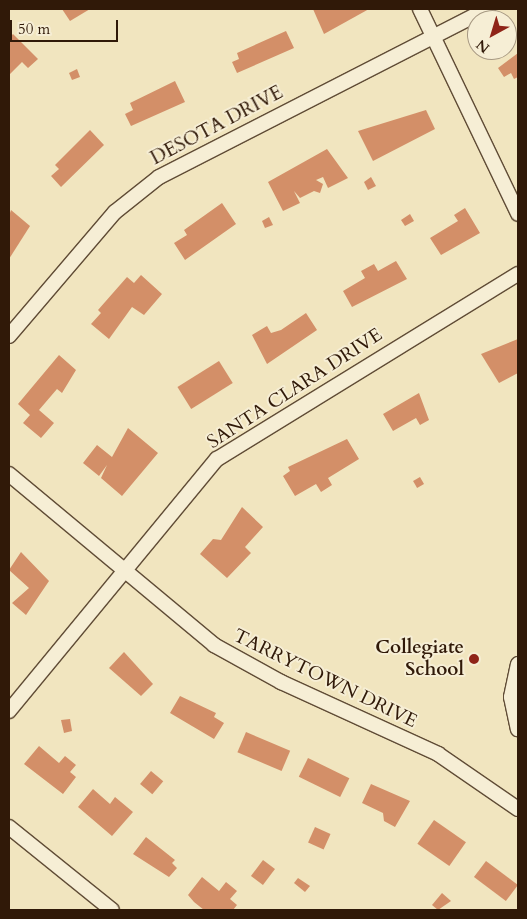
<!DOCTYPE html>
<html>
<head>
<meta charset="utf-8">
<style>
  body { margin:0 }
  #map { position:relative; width:527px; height:919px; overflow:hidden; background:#f1e5bf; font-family:Cardo,serif }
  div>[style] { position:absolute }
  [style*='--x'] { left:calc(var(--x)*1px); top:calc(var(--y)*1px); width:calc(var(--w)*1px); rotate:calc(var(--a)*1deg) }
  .building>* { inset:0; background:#d38f68; transform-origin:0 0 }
  .roads { filter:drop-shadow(1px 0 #604c36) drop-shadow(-1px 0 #604c36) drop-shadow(0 1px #604c36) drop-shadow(0 -1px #604c36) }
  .street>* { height:14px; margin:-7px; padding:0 7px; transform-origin:7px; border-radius:7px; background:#f6eed5 }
  .dots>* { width:14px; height:14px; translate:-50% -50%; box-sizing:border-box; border:2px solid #f6eed5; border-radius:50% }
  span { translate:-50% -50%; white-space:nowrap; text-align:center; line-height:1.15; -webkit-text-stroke:4px #f6eed5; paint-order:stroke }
  .street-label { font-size:19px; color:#301908 }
  .poi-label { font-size:19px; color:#301908; font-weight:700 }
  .right { translate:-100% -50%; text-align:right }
  .frame { position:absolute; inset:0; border:10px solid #301908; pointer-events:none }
  .north { position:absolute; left:467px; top:10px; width:50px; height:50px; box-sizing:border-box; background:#f6eed5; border:1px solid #a79983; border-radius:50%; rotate:219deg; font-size:14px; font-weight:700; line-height:20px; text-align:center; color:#301908 }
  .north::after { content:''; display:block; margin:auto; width:18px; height:22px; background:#8f2418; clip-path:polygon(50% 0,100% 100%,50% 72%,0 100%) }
  .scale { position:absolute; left:10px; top:20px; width:108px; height:22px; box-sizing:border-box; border:2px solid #301908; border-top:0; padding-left:6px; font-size:15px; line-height:18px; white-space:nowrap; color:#301908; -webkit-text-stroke:4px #f6eed5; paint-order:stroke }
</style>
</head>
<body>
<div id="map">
  <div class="building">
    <i style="clip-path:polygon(62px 9px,90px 9px,70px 21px)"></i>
    <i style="clip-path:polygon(313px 9px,369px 9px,324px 34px)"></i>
    <i style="clip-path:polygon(286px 31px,294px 48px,237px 73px,232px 62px,239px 59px,237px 53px)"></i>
    <i style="clip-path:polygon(13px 34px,38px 59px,28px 68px,22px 62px,9px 75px,9px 38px)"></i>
    <i style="clip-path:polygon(518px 53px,518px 77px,514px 79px,511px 73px,504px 77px,498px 68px)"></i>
    <i style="clip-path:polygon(77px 69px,80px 77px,72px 80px,69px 73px)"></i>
    <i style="clip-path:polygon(175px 81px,185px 102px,131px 126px,125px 114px,133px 110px,130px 103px)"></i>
    <i style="clip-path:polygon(426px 110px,435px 129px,373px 161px,358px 131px)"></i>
    <i style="clip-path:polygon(90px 130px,104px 145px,61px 187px,51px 176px,59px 169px,55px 165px)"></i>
    <i style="clip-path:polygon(327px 149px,348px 178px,328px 188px,323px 177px,316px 180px,323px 184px,320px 193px,314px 191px,300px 198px,294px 191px,300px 203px,283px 211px,268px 182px)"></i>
    <i style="clip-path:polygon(371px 177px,376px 186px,368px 190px,364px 182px)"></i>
    <i style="clip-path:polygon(222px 203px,236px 224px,185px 260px,174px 243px,187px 235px,184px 230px)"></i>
    <i style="clip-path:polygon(465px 208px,480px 233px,441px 255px,430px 238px,458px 221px,454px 215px)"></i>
    <i style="clip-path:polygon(11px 210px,30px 226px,9px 259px,9px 216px)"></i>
    <i style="clip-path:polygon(410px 214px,414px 221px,405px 226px,401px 220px)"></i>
    <i style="clip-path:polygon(269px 217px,273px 225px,265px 228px,262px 221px)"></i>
    <i style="clip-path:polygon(396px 261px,407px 279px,352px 307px,343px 291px,365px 278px,361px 271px,374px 264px,378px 271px)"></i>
    <i style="clip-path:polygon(141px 275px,162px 294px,144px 315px,132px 307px,109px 339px,91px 324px,101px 313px,98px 310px,127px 277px,134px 283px)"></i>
    <i style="clip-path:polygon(306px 313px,317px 330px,267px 364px,252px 335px,267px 326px,271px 333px,281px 330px)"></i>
    <i style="clip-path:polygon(518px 339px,518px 373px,499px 383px,481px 354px)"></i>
    <i style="clip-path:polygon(59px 355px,76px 370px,62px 393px,57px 389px,39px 410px,54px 423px,41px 438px,23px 423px,30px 415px,18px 404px)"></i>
    <i style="left:219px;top:361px;width:26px;height:49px;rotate:58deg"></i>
    <i style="clip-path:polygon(419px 393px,429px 420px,420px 425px,416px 418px,393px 431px,383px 414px)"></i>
    <i style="clip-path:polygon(128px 428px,158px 453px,122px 496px,101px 478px,107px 465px,99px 476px,83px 463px,97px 445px,112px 457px)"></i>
    <i style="clip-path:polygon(347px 439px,359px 459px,328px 478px,332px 485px,321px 492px,316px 484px,295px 496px,283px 476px,290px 471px,288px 467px)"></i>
    <i style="left:420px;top:477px;width:8px;height:8px;rotate:60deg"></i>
    <i style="clip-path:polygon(242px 507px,263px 527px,245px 547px,251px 553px,227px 578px,200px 554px,213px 539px,221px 540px)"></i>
    <i style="clip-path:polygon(21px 552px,49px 581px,26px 615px,12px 603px,29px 588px,9px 570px)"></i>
    <i style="clip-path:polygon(124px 652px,153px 684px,141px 696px,109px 668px)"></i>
    <i style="clip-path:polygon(180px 696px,216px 713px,214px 717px,224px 723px,214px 739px,170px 713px)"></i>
    <i style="clip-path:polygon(70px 719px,72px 731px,64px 733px,61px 720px)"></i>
    <i style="left:246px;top:732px;width:48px;height:22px;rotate:23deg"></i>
    <i style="clip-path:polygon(39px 746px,59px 763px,65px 756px,76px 765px,70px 772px,76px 777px,63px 794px,24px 764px)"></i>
    <i style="left:308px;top:758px;width:46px;height:21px;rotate:26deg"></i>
    <i style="left:151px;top:771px;width:16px;height:17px;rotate:40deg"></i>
    <i style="clip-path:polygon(371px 784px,410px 801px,395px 827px,384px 821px,383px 813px,362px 803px)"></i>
    <i style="clip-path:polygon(93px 789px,110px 804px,115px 797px,133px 812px,112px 836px,78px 807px)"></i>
    <i style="left:434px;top:820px;width:39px;height:29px;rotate:35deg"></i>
    <i style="left:315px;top:827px;width:17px;height:17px;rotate:24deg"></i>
    <i style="clip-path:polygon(146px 837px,175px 860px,172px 863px,177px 868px,169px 877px,133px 854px)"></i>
    <i style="left:263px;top:860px;width:15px;height:20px;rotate:37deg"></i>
    <i style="left:486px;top:861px;width:40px;height:20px;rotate:37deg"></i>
    <i style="clip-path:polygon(202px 877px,219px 891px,226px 882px,237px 891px,230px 899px,237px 905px,233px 910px,204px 910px,194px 902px,188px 895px)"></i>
    <i style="clip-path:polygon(298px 878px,310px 886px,305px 892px,294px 883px)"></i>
    <i style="clip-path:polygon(442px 893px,451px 901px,438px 910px,432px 905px)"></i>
  </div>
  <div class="roads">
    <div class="street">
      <i style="--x:420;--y:9;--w:227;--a:64.4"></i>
      <i style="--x:9;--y:336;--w:163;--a:-49.5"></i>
      <i style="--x:115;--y:212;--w:56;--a:-38.5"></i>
      <i style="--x:159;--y:177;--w:369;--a:-27.1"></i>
      <i style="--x:9;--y:474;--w:267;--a:39.8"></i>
      <i style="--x:214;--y:645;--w:77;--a:28.9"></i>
      <i style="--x:281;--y:682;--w:173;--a:24.6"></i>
      <i style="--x:438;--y:754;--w:97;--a:34.5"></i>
      <i style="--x:518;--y:664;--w:34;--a:102"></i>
      <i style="--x:511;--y:697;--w:33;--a:78"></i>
      <i style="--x:9;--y:711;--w:327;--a:-50.5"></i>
      <i style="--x:217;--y:459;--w:353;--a:-31.6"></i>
      <i style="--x:9;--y:827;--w:132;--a:38.9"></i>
    </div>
  </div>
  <div class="dots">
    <i style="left:474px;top:659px;background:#8f2418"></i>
  </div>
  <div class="street-label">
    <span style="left:217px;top:126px;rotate:-28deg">DESOTA DRIVE</span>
    <span style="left:295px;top:389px;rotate:-33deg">SANTA CLARA DRIVE</span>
    <span style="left:325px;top:679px;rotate:26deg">TARRYTOWN DRIVE</span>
  </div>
  <div class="poi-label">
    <span class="right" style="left:464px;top:659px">Collegiate<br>School</span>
  </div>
  <div class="frame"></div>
  <div class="north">N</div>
  <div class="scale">50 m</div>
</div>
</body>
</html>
